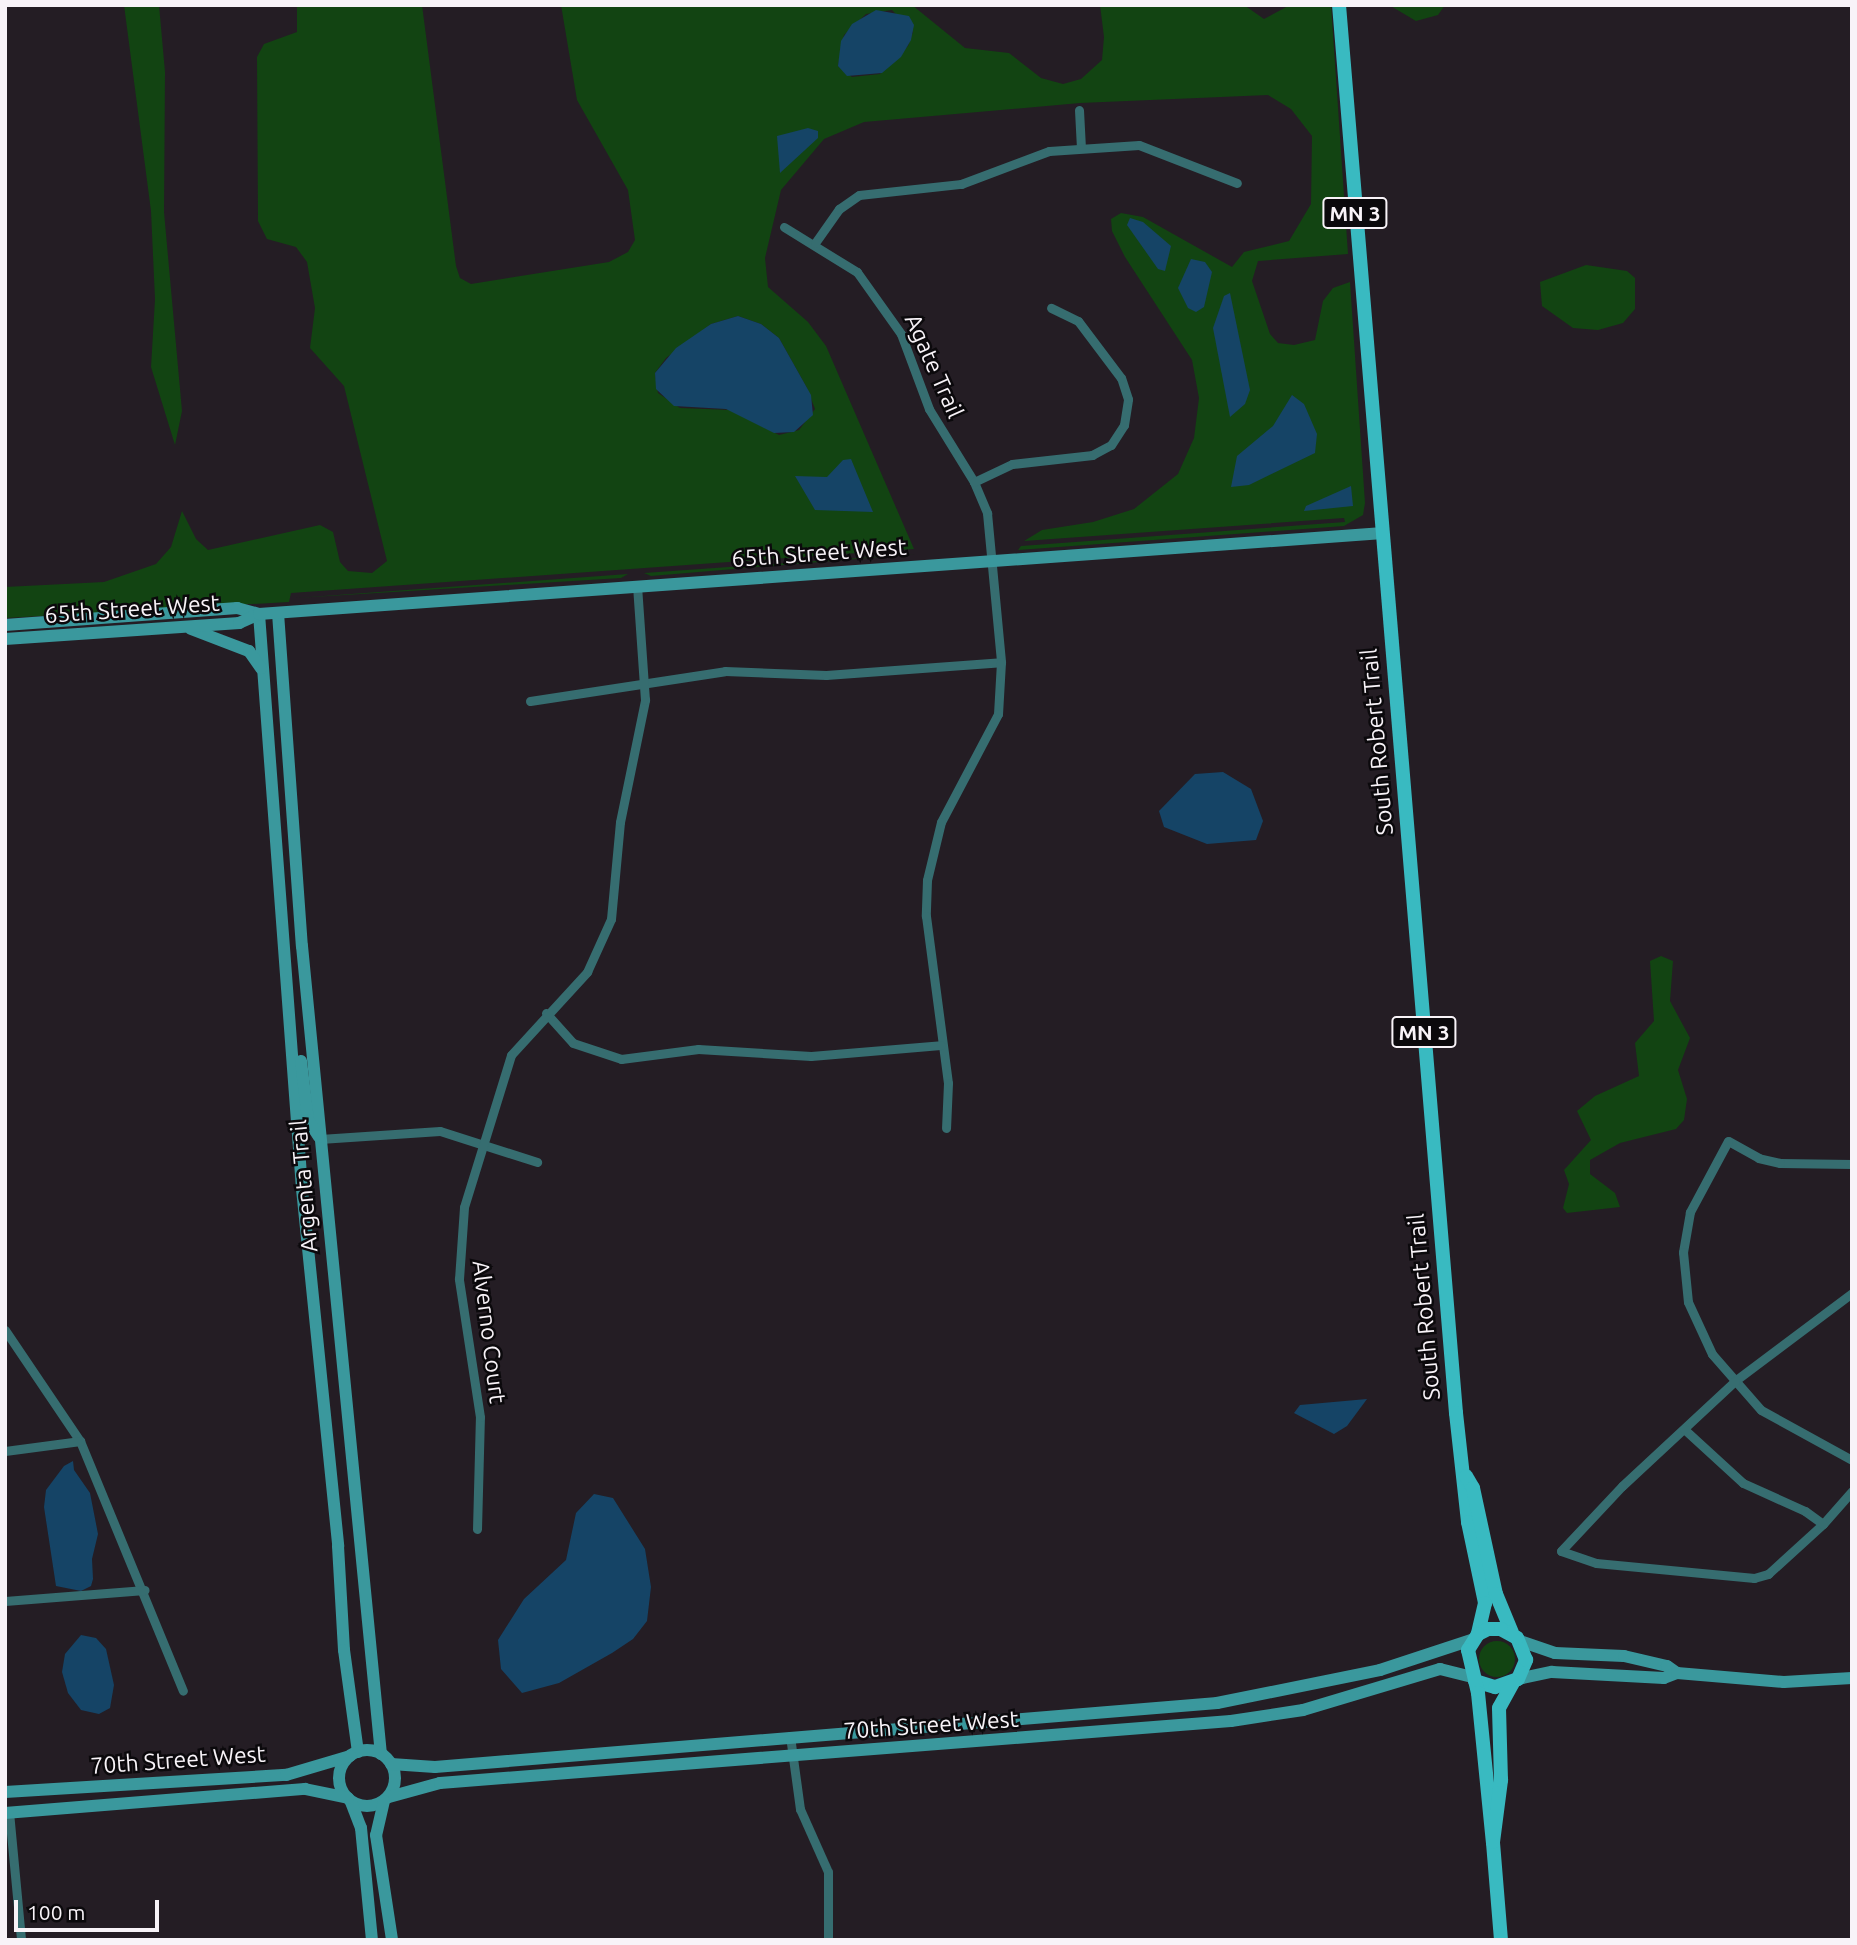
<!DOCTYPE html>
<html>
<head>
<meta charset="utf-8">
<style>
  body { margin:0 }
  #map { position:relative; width:1857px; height:1945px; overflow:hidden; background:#241d24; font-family:Ubuntu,sans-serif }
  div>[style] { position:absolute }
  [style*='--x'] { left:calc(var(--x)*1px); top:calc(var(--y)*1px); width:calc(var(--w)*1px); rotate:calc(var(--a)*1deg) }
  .green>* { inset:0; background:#124412 }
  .round { border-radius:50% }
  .water>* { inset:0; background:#154466 }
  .street>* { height:9px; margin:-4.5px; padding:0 4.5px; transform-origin:4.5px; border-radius:4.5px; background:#366d70 }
  .secondary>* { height:12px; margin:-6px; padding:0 6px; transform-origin:6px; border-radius:6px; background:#3a989d }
  .secondary>.ring { margin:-6px; padding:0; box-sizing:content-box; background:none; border:12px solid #3a989d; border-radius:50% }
  .primary>* { height:14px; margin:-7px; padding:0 7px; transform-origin:7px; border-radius:7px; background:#39bac1 }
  span { translate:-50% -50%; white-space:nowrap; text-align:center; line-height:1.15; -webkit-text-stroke:5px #0b090c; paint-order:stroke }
  .shield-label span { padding:2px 5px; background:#0b090c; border:2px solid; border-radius:5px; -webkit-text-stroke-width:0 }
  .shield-label { font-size:21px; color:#f8f3f8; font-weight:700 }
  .street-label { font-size:23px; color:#f8f3f8 }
  .frame { position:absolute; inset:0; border:7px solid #f8f3f8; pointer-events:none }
  .scale { position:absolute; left:14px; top:1900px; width:145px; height:32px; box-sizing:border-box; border:4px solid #f8f3f8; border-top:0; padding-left:9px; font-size:21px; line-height:24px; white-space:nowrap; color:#f8f3f8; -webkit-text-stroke:5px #0b090c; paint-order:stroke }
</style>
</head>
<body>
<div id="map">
  <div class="green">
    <i style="clip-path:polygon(124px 5px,159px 5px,165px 72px,164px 212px,182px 411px,175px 445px,151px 367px,155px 299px,151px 211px)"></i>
    <i style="clip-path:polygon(evenodd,297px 5px,422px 5px,456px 266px,460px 278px,471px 284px,609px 262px,628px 252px,635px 240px,628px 190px,577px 100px,561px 5px,912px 5px,965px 48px,1009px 53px,1041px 78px,1063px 84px,1081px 79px,1102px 60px,1104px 37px,1100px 5px,1244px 5px,1264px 19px,1290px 5px,1331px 5px,1348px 254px,1258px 261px,1252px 281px,1270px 334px,1278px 343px,1294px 345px,1315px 340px,1323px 301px,1333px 288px,1350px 282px,1365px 503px,1363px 515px,1344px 526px,1018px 550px,1021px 546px,1345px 522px,1344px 518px,1024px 541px,1042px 530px,1093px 522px,1134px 509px,1178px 474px,1194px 438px,1199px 398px,1192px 360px,1125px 257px,1112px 231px,1111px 219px,1121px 213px,1143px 217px,1232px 267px,1244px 252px,1289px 241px,1311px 204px,1312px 136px,1291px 109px,1268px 95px,1080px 103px,864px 122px,824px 139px,781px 190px,765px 258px,768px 287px,808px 322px,826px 346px,914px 549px,291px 593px,289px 602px,5px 618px,5px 587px,104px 582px,156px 564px,171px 547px,182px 511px,196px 539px,208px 550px,320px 525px,333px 532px,340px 562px,348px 571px,372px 573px,387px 561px,344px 386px,310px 348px,315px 308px,307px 262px,296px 247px,267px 239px,258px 221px,257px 57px,264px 44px,297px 32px,297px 5px,892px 10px,913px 32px,908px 46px,880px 74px,852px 77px,838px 66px,844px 35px,866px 14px,892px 10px,297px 5px,738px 316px,761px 324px,779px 338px,807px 388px,815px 409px,799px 430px,779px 435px,730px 410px,680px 408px,658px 393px,655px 373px,666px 358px,711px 324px,738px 316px)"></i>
    <i style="clip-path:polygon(1389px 5px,1445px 5px,1438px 15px,1416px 21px)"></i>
    <i style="clip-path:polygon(1586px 265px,1627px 271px,1635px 278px,1635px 309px,1623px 323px,1598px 330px,1573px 328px,1542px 306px,1540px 282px)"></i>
    <i style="clip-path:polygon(916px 554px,651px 576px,644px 573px)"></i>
    <i style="clip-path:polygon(628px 574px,621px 578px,296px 598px)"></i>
    <i style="clip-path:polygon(1661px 956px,1673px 961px,1670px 1001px,1690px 1038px,1678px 1070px,1687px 1099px,1684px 1120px,1676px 1129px,1620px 1143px,1590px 1160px,1590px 1174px,1615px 1193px,1620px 1207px,1567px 1213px,1563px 1208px,1569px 1184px,1564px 1170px,1591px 1140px,1577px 1111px,1595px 1096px,1639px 1076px,1635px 1043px,1654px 1021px,1650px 961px)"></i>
    <i class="round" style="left:1479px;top:1641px;width:36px;height:36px"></i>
  </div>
  <div class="water">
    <i style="clip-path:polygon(876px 10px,909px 16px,914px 25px,911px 40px,901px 57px,882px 73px,847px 76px,838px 66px,841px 41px,852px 24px)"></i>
    <i style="clip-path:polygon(808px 128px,818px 131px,818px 138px,780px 173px,777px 136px)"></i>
    <i style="clip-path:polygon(1130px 218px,1143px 222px,1171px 246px,1165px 271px,1158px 269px,1127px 225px)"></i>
    <i style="clip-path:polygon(1191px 259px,1205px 262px,1212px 272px,1204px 307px,1196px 312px,1188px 308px,1178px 288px)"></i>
    <i style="clip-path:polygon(1230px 293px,1250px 390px,1245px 404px,1230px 417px,1213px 328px,1224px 296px)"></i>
    <i style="clip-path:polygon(738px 316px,761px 324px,779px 338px,811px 395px,813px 415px,794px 432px,774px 433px,726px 409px,674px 406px,656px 389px,655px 373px,676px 348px,711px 324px)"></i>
    <i style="clip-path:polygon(1292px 395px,1304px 404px,1317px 434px,1315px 453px,1249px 485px,1231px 487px,1237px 456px,1273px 426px)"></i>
    <i style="clip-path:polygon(851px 459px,873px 512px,815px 510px,795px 476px,827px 477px,843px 460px)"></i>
    <i style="clip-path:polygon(1351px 486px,1353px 506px,1304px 511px,1306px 506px)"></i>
    <i style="clip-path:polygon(1223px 772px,1251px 789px,1263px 821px,1256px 840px,1207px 844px,1164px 827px,1159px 811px,1195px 774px)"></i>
    <i style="clip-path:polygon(1367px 1399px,1347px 1426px,1334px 1434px,1294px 1413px,1300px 1405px)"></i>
    <i style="clip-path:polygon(73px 1461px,74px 1470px,90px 1493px,98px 1534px,92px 1559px,93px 1579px,91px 1586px,81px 1591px,56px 1586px,44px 1507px,46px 1490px,64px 1466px)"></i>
    <i style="clip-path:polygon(594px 1494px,613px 1498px,645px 1549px,651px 1587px,647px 1621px,633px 1639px,612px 1653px,559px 1683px,522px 1693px,501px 1669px,498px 1640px,524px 1599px,566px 1560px,576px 1513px)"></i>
    <i style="clip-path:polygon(81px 1635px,96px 1638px,106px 1649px,114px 1685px,110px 1708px,99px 1714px,81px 1710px,68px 1693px,62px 1672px,65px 1654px)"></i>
  </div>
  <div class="street">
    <i style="--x:1079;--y:110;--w:38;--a:87"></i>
    <i style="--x:784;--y:227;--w:86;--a:31.7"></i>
    <i style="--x:857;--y:272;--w:76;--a:54.6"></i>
    <i style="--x:901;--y:334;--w:80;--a:69.5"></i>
    <i style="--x:929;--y:409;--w:86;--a:58.3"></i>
    <i style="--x:974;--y:482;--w:34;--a:67"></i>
    <i style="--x:987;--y:513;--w:150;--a:84.6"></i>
    <i style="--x:815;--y:243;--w:42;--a:-54.8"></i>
    <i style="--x:839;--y:209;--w:24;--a:-35"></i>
    <i style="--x:859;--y:195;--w:103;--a:-6.2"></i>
    <i style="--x:961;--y:184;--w:94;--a:-20.6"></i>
    <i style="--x:1049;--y:151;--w:90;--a:-3.8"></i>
    <i style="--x:1139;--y:145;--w:105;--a:21.2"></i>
    <i style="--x:974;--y:482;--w:42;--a:-25.3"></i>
    <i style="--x:1012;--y:464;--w:81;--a:-6.4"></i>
    <i style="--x:1092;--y:455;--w:21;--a:-28"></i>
    <i style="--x:1111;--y:445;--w:24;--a:-57"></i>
    <i style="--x:1124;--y:425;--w:26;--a:-81"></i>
    <i style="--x:1128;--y:399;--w:22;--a:-108"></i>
    <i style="--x:1121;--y:378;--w:71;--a:-127"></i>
    <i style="--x:1078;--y:321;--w:30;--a:-154"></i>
    <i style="--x:530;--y:701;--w:197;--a:-8.7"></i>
    <i style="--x:725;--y:671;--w:101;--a:2.3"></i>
    <i style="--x:826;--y:675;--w:175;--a:-4.2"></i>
    <i style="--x:1001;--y:662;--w:52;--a:93.3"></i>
    <i style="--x:998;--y:714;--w:122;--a:117.8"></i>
    <i style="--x:941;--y:822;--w:60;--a:103.6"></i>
    <i style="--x:927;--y:880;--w:36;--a:92"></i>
    <i style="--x:926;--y:916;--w:168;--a:82.5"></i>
    <i style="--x:948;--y:1083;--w:45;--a:92.5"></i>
    <i style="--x:546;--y:1013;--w:40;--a:48"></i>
    <i style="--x:573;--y:1043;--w:51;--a:18.4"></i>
    <i style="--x:621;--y:1059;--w:78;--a:-7.4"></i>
    <i style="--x:698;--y:1049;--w:113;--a:3.5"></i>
    <i style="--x:811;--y:1056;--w:130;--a:-4.8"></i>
    <i style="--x:320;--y:1139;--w:120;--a:-3.8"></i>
    <i style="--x:440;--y:1131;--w:102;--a:17.7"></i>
    <i style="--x:1852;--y:1164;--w:72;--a:-179.2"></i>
    <i style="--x:1780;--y:1163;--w:22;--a:-167"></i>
    <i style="--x:1759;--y:1158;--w:35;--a:-151"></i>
    <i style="--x:1728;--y:1141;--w:81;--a:118.2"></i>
    <i style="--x:1690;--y:1212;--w:41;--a:99.9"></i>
    <i style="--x:1683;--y:1252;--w:50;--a:84.3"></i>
    <i style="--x:1688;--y:1302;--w:57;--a:65.2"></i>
    <i style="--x:1712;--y:1354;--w:74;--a:48.8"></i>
    <i style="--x:1761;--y:1410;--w:104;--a:28.8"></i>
    <i style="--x:1852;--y:1293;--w:146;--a:143.1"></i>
    <i style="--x:1735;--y:1381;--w:154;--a:137.1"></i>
    <i style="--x:1622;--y:1486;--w:89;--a:133.2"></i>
    <i style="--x:1561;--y:1551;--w:37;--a:19"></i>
    <i style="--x:1596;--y:1563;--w:159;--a:5.4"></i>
    <i style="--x:1754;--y:1578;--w:15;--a:-16"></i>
    <i style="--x:1768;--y:1574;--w:74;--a:-42.3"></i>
    <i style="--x:1823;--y:1524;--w:44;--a:-48.7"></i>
    <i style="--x:5;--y:1330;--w:134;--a:56"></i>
    <i style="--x:80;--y:1441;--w:270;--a:67.6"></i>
    <i style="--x:1684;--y:1429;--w:80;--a:42.5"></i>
    <i style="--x:1743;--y:1483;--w:68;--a:24.3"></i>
    <i style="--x:1805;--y:1511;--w:22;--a:36"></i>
    <i style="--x:5;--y:1451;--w:76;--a:-7.6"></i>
    <i style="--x:477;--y:1529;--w:112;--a:-88.5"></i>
    <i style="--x:480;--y:1417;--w:140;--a:-98.7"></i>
    <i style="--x:459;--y:1279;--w:72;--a:-86"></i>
    <i style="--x:464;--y:1207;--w:159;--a:-72.8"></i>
    <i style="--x:511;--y:1055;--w:113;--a:-47.5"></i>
    <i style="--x:587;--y:972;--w:58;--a:-65.6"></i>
    <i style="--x:611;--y:919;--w:97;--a:-84.7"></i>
    <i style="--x:620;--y:822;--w:125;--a:-78.4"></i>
    <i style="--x:645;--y:700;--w:113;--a:-94"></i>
    <i style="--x:5;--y:1601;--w:140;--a:-4.5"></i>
    <i style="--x:790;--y:1736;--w:74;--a:82.2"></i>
    <i style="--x:800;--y:1809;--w:69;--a:66"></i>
    <i style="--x:828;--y:1872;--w:68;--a:90"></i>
    <i style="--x:9;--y:1812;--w:129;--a:84.6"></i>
  </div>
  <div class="secondary">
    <i style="--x:278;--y:613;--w:334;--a:85.9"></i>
    <i style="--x:302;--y:946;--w:812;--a:84.42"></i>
    <i style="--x:259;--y:614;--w:577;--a:85.72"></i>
    <i style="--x:302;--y:1189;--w:359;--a:84.2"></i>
    <i style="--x:338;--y:1546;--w:104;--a:86.7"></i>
    <i style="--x:344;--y:1650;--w:103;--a:82.2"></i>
    <i style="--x:5;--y:625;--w:233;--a:-4.2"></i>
    <i style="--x:237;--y:608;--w:23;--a:15"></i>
    <i style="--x:191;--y:629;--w:62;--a:20.8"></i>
    <i style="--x:249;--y:651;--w:21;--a:55"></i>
    <i style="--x:5;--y:639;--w:235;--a:-3.9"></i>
    <i style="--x:239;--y:623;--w:22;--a:-24"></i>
    <i style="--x:259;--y:614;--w:1127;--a:-4.12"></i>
    <i style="--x:301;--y:1061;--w:59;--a:83.2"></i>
    <i style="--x:308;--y:1120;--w:20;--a:57"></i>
    <i style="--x:1520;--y:1641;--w:37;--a:19"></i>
    <i style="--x:1555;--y:1653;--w:69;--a:2.5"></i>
    <i style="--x:1624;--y:1656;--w:44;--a:13.1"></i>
    <i style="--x:1667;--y:1666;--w:12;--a:35"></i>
    <i style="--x:1518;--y:1679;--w:35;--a:-12"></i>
    <i style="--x:1552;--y:1672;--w:112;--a:3.1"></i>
    <i style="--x:1664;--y:1678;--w:14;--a:-21"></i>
    <i style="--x:1677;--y:1673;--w:107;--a:4.8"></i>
    <i style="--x:1784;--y:1682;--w:68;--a:-3.4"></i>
    <i class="ring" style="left:339px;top:1750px;width:44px;height:44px"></i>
    <i style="--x:391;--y:1764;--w:44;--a:3.9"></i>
    <i style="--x:435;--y:1767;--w:785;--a:-4.68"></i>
    <i style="--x:1217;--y:1703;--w:166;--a:-11.4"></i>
    <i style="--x:1380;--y:1670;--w:96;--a:-18.2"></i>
    <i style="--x:5;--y:1792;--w:282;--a:-3.5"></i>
    <i style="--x:286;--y:1775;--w:67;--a:-16.5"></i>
    <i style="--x:389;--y:1797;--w:53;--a:-15.4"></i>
    <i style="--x:440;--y:1783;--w:793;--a:-4.48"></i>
    <i style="--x:1231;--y:1721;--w:73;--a:-8.7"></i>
    <i style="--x:1303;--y:1710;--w:143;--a:-16.7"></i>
    <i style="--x:1440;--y:1669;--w:32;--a:14"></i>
    <i style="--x:384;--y:1801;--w:35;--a:103"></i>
    <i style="--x:376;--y:1835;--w:106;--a:81.3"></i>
    <i style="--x:351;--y:1802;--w:28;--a:69"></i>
    <i style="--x:361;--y:1828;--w:113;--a:84.4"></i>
    <i style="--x:5;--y:1813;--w:301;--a:-4.6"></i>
    <i style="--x:305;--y:1789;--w:44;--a:11.8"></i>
  </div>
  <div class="primary">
    <i style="--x:1339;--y:5;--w:1413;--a:85.25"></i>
    <i style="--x:1456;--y:1413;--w:110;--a:83.7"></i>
    <i style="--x:1468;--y:1522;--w:83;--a:78.1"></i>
    <i style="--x:1485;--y:1603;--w:32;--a:103"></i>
    <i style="--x:1466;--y:1476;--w:14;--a:60"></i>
    <i style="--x:1473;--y:1488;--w:108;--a:77.8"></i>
    <i style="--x:1496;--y:1594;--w:44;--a:67.5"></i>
    <i style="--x:1475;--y:1681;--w:21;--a:17"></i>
    <i style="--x:1495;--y:1687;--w:24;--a:-19"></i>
    <i style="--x:1518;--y:1679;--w:21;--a:-67"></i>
    <i style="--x:1526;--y:1660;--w:24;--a:-112"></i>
    <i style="--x:1517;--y:1638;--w:18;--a:-151"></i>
    <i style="--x:1501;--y:1629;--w:13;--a:180"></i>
    <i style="--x:1488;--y:1629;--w:11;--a:153"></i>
    <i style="--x:1478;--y:1634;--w:19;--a:122"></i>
    <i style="--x:1468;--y:1650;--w:44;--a:76.9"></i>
    <i style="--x:1478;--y:1693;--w:150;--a:84.3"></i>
    <i style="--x:1501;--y:1940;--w:98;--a:-94.7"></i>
    <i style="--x:1493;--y:1842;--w:63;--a:-82.6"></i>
    <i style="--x:1501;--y:1780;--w:72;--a:-91.6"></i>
    <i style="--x:1499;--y:1708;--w:29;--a:-61"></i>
  </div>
  <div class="shield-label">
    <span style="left:1355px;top:213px">MN 3</span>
    <span style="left:1424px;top:1032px">MN 3</span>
  </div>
  <div class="street-label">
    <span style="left:934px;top:366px;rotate:66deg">Agate Trail</span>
    <span style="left:819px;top:553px;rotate:-4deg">65th Street West</span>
    <span style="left:132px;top:609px;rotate:-4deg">65th Street West</span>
    <span style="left:1377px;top:742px;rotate:-95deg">South Robert Trail</span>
    <span style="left:304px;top:1186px;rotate:-95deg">Argenta Trail</span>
    <span style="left:1424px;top:1307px;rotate:-95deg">South Robert Trail</span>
    <span style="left:489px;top:1332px;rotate:83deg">Alverno Court</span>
    <span style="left:931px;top:1725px;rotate:-4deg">70th Street West</span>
    <span style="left:178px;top:1760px;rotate:-4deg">70th Street West</span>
  </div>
  <div class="frame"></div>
  <div class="scale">100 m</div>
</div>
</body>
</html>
